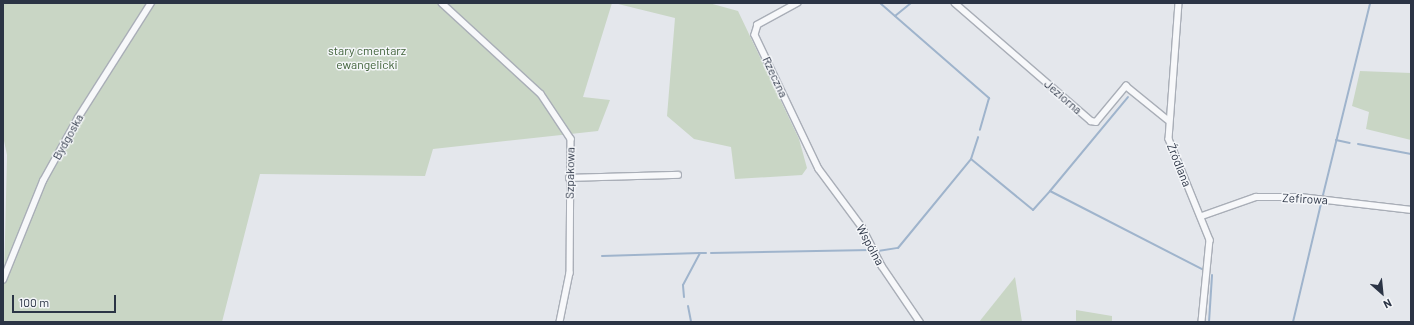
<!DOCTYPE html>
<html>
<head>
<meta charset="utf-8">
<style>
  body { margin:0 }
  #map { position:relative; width:1414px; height:325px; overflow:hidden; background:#e4e7ec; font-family:Barlow,sans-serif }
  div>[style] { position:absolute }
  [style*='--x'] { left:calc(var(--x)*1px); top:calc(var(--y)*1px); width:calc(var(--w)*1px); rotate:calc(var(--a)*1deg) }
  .green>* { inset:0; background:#c9d6c5 }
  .stream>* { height:2px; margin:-1px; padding:0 1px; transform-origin:1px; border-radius:1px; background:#9fb4cc }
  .roads { filter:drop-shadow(1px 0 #a9aeb7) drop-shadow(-1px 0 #a9aeb7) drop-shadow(0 1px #a9aeb7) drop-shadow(0 -1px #a9aeb7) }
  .minor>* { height:5.5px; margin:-2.75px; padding:0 2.75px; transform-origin:2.75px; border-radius:2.75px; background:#f7f8fa }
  span { translate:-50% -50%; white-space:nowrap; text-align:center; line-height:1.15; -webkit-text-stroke:3px #f4f6f9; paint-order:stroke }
  .park-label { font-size:12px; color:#3f6138 }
  .street-label { font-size:12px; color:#2b3445 }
  .frame { position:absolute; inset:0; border:4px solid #2b3445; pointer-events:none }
  .north { position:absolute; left:1362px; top:273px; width:40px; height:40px; -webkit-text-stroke:3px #f4f6f9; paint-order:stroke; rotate:153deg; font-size:11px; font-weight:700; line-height:16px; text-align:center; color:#2b3445 }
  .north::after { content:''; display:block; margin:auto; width:14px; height:18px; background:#2b3445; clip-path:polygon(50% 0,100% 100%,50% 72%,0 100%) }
  .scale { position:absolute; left:12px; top:295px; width:104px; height:18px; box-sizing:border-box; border:2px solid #2b3445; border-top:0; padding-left:5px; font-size:12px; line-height:14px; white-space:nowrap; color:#2b3445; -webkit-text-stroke:3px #f4f6f9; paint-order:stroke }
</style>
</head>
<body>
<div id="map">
  <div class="green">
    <i style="clip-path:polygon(3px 3px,612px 3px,583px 97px,610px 100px,598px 131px,433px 149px,425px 176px,260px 174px,222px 322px,3px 322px,7px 155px,3px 136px)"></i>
    <i style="clip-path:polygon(614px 3px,709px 3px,738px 11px,799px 139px,807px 168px,802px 175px,735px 179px,731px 147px,694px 139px,667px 116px,675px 18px)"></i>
    <i style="clip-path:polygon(1360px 71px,1411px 73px,1411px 140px,1366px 129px,1369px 112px,1352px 106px)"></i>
    <i style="clip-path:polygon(1015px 277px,1022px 322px,979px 322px)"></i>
    <i style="clip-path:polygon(1076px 310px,1112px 316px,1112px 322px,1076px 322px)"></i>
  </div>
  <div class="stream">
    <i style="--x:880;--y:3;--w:145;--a:41.1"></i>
    <i style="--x:989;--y:98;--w:33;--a:106"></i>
    <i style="--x:895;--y:16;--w:21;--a:-39"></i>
    <i style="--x:1336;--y:140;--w:14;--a:12"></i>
    <i style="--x:1358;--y:144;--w:54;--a:10.7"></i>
    <i style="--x:971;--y:159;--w:80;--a:39.4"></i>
    <i style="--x:1033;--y:210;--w:25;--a:-48"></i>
    <i style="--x:1050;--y:191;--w:171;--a:27.2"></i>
    <i style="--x:1050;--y:191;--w:122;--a:-50.3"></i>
    <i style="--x:1323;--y:195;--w:198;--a:-76.2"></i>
    <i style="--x:878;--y:251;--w:20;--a:-9"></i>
    <i style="--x:898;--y:248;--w:115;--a:-50.6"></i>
    <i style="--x:971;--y:159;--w:23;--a:-72"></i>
    <i style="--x:711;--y:253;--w:160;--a:-1.1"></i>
    <i style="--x:602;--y:256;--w:98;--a:-1.8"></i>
    <i style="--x:684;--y:297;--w:12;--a:-95"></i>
    <i style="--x:683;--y:285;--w:36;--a:-62"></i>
    <i style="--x:700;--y:253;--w:6;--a:0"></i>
    <i style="--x:688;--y:306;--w:16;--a:79"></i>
    <i style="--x:1209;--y:322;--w:47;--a:-86.3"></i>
    <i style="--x:1293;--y:322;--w:121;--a:-76.7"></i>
  </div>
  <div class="roads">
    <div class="minor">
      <i style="--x:442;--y:3;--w:134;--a:42.6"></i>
      <i style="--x:541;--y:94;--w:54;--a:56.3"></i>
      <i style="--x:571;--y:139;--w:134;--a:90.4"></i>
      <i style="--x:570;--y:273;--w:50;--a:101.5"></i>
      <i style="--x:798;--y:3;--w:46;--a:151.2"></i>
      <i style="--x:758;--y:25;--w:10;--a:107"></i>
      <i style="--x:755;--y:35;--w:148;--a:64.5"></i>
      <i style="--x:819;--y:169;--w:72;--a:53.4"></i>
      <i style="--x:862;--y:227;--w:44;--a:62.9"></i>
      <i style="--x:882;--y:266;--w:68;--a:55.8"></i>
      <i style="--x:955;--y:3;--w:180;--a:40.9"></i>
      <i style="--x:1091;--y:121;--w:5;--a:11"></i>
      <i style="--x:1096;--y:122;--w:47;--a:-50.2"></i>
      <i style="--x:1126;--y:86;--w:54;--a:39"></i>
      <i style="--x:1179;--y:3;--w:136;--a:94.2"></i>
      <i style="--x:1169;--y:139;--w:109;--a:67.9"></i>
      <i style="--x:1210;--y:240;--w:82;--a:95.6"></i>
      <i style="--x:569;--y:178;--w:109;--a:-1.6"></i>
      <i style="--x:1202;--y:216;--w:57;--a:-19.4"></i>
      <i style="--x:1256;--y:197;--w:45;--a:0"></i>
      <i style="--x:1301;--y:197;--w:111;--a:6.7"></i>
      <i style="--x:3;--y:280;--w:107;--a:-68"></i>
      <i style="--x:43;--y:181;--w:72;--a:-60.9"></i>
      <i style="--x:78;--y:118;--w:136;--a:-57.6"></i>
    </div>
  </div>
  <div class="park-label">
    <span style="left:367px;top:58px">stary cmentarz<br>ewangelicki</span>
  </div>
  <div class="street-label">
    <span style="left:775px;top:77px;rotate:65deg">Rzeczna</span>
    <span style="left:1063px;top:97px;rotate:41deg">Jeziorna</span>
    <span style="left:68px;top:137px;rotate:-61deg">Bydgoska</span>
    <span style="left:1179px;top:165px;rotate:68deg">Źródlana</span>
    <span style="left:570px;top:173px;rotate:-89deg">Szpakowa</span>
    <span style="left:1305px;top:199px;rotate:3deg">Zefirowa</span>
    <span style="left:870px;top:245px;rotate:61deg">Wspólna</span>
  </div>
  <div class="frame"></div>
  <div class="north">N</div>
  <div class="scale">100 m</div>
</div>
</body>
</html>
